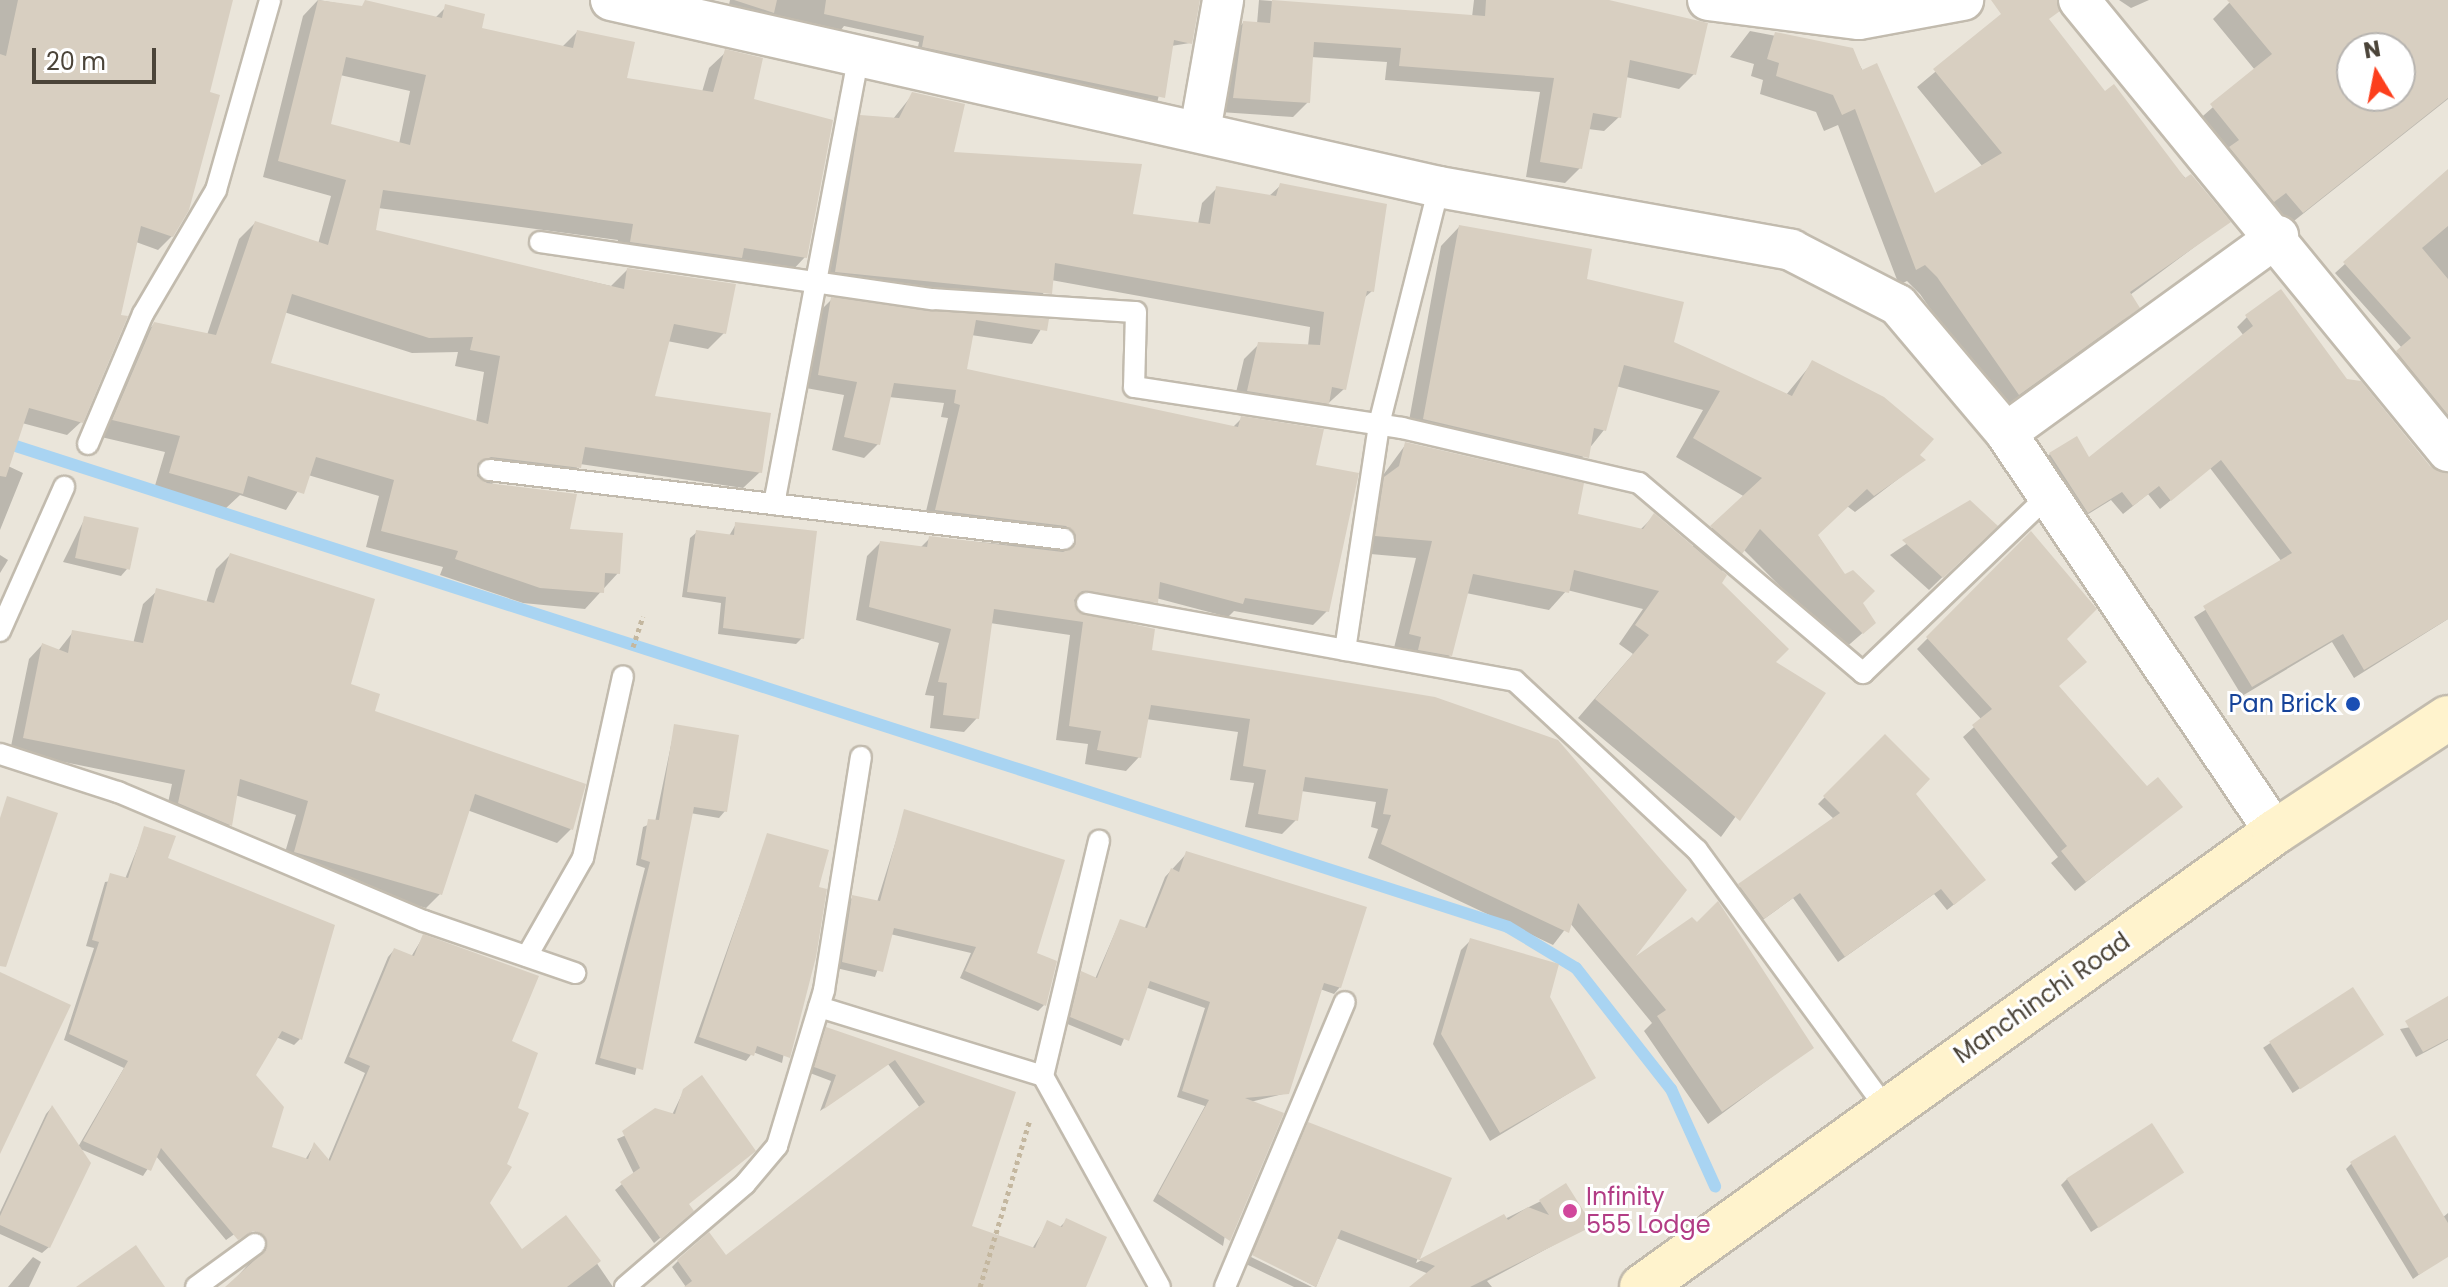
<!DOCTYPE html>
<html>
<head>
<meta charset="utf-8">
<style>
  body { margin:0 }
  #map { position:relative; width:2448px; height:1287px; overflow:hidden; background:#f6f3ec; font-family:Poppins,sans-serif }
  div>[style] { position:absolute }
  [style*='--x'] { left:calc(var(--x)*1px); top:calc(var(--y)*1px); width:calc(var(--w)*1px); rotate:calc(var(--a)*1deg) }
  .residential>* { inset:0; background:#eae5da }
  .shadow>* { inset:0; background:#0003; transform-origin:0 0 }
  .stream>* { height:12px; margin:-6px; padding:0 6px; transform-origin:6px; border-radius:6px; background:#a9d4f2 }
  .building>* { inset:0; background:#d8cfc1; transform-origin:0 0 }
  .path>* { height:5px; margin-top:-2.5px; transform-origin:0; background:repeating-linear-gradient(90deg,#c4b79f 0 4px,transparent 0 8px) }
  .roads { filter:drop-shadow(2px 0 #c2bbae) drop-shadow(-2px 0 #c2bbae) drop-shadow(0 2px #c2bbae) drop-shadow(0 -2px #c2bbae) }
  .lane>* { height:20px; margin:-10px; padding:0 10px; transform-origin:10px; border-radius:10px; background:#fff }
  .street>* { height:40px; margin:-20px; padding:0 20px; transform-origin:20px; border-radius:20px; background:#fff }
  .secondary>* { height:44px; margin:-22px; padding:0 22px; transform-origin:22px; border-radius:22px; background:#fff3cd }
  .dots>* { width:22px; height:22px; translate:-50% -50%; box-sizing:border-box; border:4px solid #fff; border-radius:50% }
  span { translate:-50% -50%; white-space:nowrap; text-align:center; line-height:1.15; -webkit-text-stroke:6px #fff; paint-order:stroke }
  .transit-label { font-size:24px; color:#164399 }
  .right { translate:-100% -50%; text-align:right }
  .street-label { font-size:24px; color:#4b4439 }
  .hotel-label { font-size:24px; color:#b23c85 }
  .left { translate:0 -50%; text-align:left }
  .north { position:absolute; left:2336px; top:32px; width:80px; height:80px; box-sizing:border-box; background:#fff; border:2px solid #b7b4b0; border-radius:50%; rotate:350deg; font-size:22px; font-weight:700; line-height:32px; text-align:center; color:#4b4439 }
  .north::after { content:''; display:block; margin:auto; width:28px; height:36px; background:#fc3f1d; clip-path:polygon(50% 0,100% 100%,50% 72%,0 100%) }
  .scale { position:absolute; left:32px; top:48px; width:124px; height:36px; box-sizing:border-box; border:4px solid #4b4439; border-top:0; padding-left:10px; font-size:24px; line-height:28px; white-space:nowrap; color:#4b4439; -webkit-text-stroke:6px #fff; paint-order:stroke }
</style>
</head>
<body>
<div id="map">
  <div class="residential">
    <i style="clip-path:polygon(evenodd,0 0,2448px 0,2448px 1287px,0 1287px,0 0,2352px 48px,2400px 48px,2400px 96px,2352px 96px,2352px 48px)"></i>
  </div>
  <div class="shadow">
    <i style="clip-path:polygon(0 0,231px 0,172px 236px,158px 250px,136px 242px,81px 422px,67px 435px,22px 423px,8px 466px,23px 473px,0 530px)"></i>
    <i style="clip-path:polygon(evenodd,318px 0,434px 19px,446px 7px,480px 30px,562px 47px,577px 32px,625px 80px,702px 92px,709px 68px,726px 52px,752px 100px,805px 257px,789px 274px,615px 258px,618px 240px,378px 208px,373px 232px,611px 286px,627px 270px,724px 333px,708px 349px,667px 341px,653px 398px,760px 472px,743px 488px,580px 464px,563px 483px,476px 473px,568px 531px,618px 573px,585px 609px,523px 603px,440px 575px,443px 567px,366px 547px,379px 496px,308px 475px,286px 510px,240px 495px,225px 509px,154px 489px,165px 452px,97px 436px,138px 341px,154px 324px,207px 335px,239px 239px,255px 223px,318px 244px,331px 196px,263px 177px,303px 16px,318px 0,340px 75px,410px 91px,399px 144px,329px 125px,340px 75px,318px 0,284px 312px,412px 353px,458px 352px,455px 366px,484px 372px,476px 422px,268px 364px,284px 312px)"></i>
    <i style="clip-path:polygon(730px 0,1198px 0,1190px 43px,1171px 46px,1157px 103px,917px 52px,919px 42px,844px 26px,837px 35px,728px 10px)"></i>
    <i style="clip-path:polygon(1259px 0,1472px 17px,1474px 0,1591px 0,1694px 74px,1679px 89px,1626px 77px,1619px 117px,1604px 131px,1588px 129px,1580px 168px,1565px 183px,1526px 177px,1540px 92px,1385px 80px,1387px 62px,1311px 57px,1308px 102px,1293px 117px,1220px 112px,1229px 38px,1243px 23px,1257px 24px)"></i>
    <i style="clip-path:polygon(2022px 0,2058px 0,2048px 20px,2104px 94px,2228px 222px,2130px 295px,2137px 307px,2120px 324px,2001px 411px,1920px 294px,1907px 281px,1899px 285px,1838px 125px,1824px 131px,1816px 112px,1760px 94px,1763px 80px,1751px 76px,1754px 64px,1730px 57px,1750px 31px,1851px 50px,1934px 196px,1983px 167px,1917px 87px)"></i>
    <i style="clip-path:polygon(2119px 0,2149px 0,2131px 8px)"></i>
    <i style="clip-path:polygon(evenodd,2448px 0,2448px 99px,2285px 228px,2195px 123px,2255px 70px,2213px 19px,2229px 3px,2448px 0,2352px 48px,2400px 48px,2400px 96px,2352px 96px,2352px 48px)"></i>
    <i style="clip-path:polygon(913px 94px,951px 154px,1131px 216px,1198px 224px,1202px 203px,1217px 188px,1268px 197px,1281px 185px,1372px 291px,1363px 299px,1344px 389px,1312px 418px,1233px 405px,1244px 359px,1259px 344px,1308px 346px,1310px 327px,1051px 280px,1035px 308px,822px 286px,846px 132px,861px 117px,893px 119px)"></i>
    <i style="clip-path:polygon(2448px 171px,2448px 436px,2388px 362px,2402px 348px,2335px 273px)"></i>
    <i style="clip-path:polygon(1459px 227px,1585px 280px,1671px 343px,1786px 395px,1813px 362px,1923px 460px,1855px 512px,1847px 506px,1817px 534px,1874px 623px,1843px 650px,1743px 549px,1721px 572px,1719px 583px,1773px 662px,1823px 694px,1721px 837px,1578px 718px,1633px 654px,1619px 644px,1643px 609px,1567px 590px,1549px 610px,1466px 593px,1450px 655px,1432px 673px,1393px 652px,1416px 558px,1359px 553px,1367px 497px,1406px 444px,1575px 516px,1640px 530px,1654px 516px,1692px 547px,1745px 497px,1676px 457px,1703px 410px,1616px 386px,1604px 430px,1568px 475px,1406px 437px,1441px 246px)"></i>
    <i style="clip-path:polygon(832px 299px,1046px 321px,1032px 344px,971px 335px,965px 370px,1232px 428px,1241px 419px,1314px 466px,1327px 611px,1313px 625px,1234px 611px,1228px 617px,1156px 598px,1142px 615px,1074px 605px,1076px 614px,1150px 652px,1434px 699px,1629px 963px,1811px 1048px,1708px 1124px,1644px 1031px,1652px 1023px,1570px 923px,1553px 945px,1368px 858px,1378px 829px,1371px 827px,1376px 802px,1301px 791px,1296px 820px,1282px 834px,1245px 827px,1254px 783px,1230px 780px,1238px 732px,1146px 719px,1139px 757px,1126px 771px,1085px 764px,1088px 744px,1056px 740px,1070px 635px,990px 623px,977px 718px,964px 732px,930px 728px,934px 696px,925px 695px,939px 643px,856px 620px,867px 556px,880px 543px,920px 548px,930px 538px,1064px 549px,923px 524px,948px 418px,941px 417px,944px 403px,889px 397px,878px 444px,864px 458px,832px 450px,844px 395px,806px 388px,818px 313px)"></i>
    <i style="clip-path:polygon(2247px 317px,2346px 381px,2429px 467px,2448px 475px,2448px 619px,2354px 678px,2332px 642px,2242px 696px,2194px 617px,2282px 562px,2210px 468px,2160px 509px,2148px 494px,2123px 514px,2111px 500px,2077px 521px,2040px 464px,2050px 454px,2088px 460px,2244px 336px,2237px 327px)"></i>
    <i style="clip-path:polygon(1969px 502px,1995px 526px,1929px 590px,1890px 555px)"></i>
    <i style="clip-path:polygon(85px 518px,127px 569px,121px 576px,63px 562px)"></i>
    <i style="clip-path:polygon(736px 524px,802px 638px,796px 644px,718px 634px,721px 603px,682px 597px,690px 538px,697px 532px,729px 536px)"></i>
    <i style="clip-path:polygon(2031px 534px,2064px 639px,2057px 687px,2146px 789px,2180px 807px,2075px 891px,2051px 863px,2058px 857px,1963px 737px,1982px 720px,1917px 649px)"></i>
    <i style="clip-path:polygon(0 555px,8px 560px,0 573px)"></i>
    <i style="clip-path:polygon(230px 555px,372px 712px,583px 785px,571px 829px,557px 843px,467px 810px,440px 894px,426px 908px,281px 866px,296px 815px,235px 795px,230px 825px,216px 839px,165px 817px,172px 784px,10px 751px,29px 659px,42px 645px,58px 651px,73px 632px,133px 644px,143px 604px,157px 591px,206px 603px,216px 569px)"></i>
    <i style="clip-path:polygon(675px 726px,725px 811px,719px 818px,690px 813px,635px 1075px,595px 1064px,645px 868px,636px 865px,643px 827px,655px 822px)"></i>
    <i style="clip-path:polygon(1885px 737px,1913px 794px,1977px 886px,1947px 910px,1934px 894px,1838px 962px,1793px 898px,1757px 924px,1734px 892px,1834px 819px,1818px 804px)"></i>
    <i style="clip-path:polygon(905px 812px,1035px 954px,1044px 1005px,1038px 1011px,960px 978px,971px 953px,890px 934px,875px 977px,836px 968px,847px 903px,853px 897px,877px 902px)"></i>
    <i style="clip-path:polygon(145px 829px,300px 1039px,294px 1045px,276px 1037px,253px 1075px,270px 1148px,305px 1160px,314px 1145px,328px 1161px,365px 1073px,344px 1063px,388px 957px,394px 950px,411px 957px,423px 937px,510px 1042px,515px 1109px,487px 1203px,522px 1251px,566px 1218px,613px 1287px,228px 1287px,298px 1209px,287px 1197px,226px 1240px,156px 1156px,143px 1176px,78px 1148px,49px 1247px,42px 1253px,0 1234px,0 1212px,46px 1114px,51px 1108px,78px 1147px,124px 1068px,64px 1040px,94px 948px,86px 946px,105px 882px,125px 879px)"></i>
    <i style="clip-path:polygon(768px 835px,816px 889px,782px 1063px,753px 1052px,746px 1061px,694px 1043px)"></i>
    <i style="clip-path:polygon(1187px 853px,1340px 987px,1334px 994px,1320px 989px,1287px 1093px,1250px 1102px,1223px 1246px,1153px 1201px,1205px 1106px,1177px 1097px,1205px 1008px,1145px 987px,1121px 1046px,1065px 1023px,1076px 980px,1082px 974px,1095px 979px,1120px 921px,1144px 930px,1165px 877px)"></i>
    <i style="clip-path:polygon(1471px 940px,1547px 997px,1594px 1078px,1490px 1141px,1433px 1044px,1461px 950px)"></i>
    <i style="left:2352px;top:990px;width:54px;height:106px;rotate:57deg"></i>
    <i style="clip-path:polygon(2448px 1020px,2448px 1040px,2416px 1057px,2400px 1029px)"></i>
    <i style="clip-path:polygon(827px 1030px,1013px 1093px,969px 1228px,1032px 1249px,1048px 1223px,1059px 1228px,1066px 1221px,1083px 1287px,686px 1287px,672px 1267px,678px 1261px,725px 1258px,920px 1108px,888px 1064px,820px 1111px,831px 1081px,810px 1073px)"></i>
    <i style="clip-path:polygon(684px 1090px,685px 1217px,654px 1243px,615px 1190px,634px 1174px,617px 1139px,672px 1115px)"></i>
    <i style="clip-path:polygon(1309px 1125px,1449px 1179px,1416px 1263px,1541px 1201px,1591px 1225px,1487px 1281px,1492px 1287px,1412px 1287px,1429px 1274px,1336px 1238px,1316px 1287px,1251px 1252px)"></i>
    <i style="clip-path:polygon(2352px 1163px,2442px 1218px,2448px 1213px,2448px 1254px,2413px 1279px,2346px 1169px)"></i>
    <i style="clip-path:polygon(2181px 1173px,2091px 1232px,2061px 1185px,2067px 1179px)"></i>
    <i style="clip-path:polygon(1249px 1256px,1312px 1287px,1294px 1287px,1246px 1264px)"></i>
    <i style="clip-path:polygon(33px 1257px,41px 1262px,29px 1287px,8px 1287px)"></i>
  </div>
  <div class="stream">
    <i style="--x:0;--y:441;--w:1584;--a:17.86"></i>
    <i style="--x:1508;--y:927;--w:79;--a:31.1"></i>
    <i style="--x:1576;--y:968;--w:154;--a:51.9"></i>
    <i style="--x:1671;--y:1089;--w:107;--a:65.6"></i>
  </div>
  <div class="building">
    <i style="clip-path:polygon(18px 0,233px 0,210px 92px,220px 95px,189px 210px,173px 237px,141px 226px,121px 315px,128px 316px,83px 423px,29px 408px,6px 477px,0 476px,0 54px,6px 56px)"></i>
    <i style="clip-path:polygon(evenodd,318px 0,362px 6px,365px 0,442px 18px,445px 4px,485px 14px,482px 28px,573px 48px,577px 30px,635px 42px,627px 78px,713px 92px,725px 49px,763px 58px,754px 99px,833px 120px,807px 258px,744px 248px,742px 258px,630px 242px,633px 224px,383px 190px,376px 230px,624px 289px,627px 268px,736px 284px,726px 334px,674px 324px,655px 396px,771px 413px,762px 473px,585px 447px,581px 468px,491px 457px,478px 463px,477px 476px,487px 483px,577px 494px,570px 529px,623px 533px,620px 574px,605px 573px,604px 593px,540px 588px,455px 559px,458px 551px,381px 531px,394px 480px,316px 457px,304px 494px,248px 476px,243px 494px,169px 473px,180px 436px,112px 420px,154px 322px,216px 335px,255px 221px,328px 245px,346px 180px,278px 161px,318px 0,346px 57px,426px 75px,410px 145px,331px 124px,346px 57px,318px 0,292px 294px,429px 338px,473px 337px,470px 350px,500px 356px,488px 424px,271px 363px,292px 294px)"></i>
    <i style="clip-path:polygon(734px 0,777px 0,774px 13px)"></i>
    <i style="clip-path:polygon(826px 0,1200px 0,1192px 44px,1174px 40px,1165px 98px,922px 47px,924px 36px,824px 14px)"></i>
    <i style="clip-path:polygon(1272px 0,1485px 16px,1486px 0,1609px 0,1708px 23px,1696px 75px,1630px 60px,1621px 118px,1593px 113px,1582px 169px,1540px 162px,1554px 78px,1399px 66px,1401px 48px,1314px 42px,1310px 103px,1233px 98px,1243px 21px,1270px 23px)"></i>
    <i style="clip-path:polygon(1991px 0,2057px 0,2060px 11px,2049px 19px,2105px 91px,2114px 84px,2185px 178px,2191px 174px,2231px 222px,2130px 292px,2140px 308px,2019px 395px,1937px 277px,1925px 265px,1916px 270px,1855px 109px,1842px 115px,1833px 95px,1776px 76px,1779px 63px,1767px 59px,1775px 32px,1853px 48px,1862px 70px,1877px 63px,1935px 193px,2002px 153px,1933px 69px,2001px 14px)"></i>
    <i style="clip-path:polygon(evenodd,2227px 0,2448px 0,2448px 98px,2303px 213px,2286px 193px,2274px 202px,2229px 147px,2239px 140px,2210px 104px,2272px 54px,2227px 0,2352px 48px,2400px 48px,2400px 96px,2352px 96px,2352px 48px)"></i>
    <i style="clip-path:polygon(912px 92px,965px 104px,954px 152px,1142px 164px,1133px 214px,1210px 224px,1216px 186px,1276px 196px,1280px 183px,1387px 204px,1374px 292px,1367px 291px,1346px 390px,1332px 387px,1329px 404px,1247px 391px,1258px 342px,1320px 345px,1324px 312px,1055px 263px,1052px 294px,835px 272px,860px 115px,899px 118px)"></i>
    <i style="clip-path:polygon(2448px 169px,2448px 226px,2422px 248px,2448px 279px,2448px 415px,2396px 351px,2411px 338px,2343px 262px)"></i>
    <i style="clip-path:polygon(1459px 225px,1592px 249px,1587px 279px,1684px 302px,1674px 342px,1792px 396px,1812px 360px,1884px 397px,1934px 439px,1920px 455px,1926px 460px,1874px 496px,1867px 489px,1818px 535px,1845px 574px,1853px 570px,1875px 591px,1863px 603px,1876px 623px,1863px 634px,1760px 529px,1742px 554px,1710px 526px,1762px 478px,1693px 438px,1720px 391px,1624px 365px,1606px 431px,1594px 428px,1589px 458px,1423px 419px)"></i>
    <i style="clip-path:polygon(2281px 289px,2347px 379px,2361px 381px,2430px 466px,2448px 473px,2448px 619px,2364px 670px,2343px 634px,2252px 687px,2203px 606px,2292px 553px,2221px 460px,2171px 501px,2159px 486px,2133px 506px,2122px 492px,2088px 513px,2049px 453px,2077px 436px,2089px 457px,2253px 326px,2245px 315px)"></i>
    <i style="clip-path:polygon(831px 297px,1049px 319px,1047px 331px,976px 320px,967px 369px,1238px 427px,1241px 416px,1324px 429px,1316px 465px,1359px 473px,1329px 612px,1245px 598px,1243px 604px,1160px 582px,1158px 603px,1082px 591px,1074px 600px,1078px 612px,1155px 629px,1152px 650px,1435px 697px,1558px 740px,1687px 890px,1636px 956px,1692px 917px,1697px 922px,1718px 901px,1814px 1048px,1722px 1112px,1657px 1016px,1666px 1010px,1578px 903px,1569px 933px,1381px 844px,1391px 815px,1383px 814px,1388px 789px,1305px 777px,1298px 821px,1258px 814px,1266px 770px,1243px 766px,1250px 719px,1151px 705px,1141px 758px,1097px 750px,1101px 731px,1069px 726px,1083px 622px,994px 609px,979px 719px,943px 715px,947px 683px,938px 682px,951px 629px,869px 607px,880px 541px,927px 547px,929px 536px,1063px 552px,1074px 547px,1076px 535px,1066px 526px,935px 510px,960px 405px,954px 403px,956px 390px,894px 383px,880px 445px,844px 437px,857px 382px,818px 375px)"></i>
    <i style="clip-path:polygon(1405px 442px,1584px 483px,1578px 514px,1643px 529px,1654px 513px,1727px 575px,1722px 583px,1789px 649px,1776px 662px,1826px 693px,1740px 821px,1595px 699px,1649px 635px,1635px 625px,1659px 591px,1574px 570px,1569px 593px,1473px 574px,1452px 656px,1418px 650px,1421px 637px,1409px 634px,1432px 541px,1375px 536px,1384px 477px,1399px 466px)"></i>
    <i style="clip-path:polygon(1970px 500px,1998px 526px,1943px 578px,1902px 540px)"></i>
    <i style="left:84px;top:516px;width:56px;height:43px;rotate:12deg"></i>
    <i style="clip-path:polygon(735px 522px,817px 531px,804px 639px,723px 628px,726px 597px,687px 592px,696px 530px,734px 535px)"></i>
    <i style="clip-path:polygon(2031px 531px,2097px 609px,2067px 639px,2087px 662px,2059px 686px,2147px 786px,2158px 777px,2183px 807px,2086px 882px,2061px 851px,2067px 846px,1972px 725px,1992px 709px,1926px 637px)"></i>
    <i style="clip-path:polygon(230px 553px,375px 599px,351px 684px,380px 694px,375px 711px,586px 784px,573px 830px,475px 794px,442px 895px,294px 852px,308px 801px,240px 779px,232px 826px,178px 803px,185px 770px,23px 738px,42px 643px,68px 653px,72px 630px,143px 643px,156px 588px,214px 603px)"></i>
    <i style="clip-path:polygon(674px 724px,739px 735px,727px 812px,694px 807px,643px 1070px,600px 1058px,650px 862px,641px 859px,648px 819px,659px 820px)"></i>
    <i style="clip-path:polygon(1885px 734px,1930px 779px,1916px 794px,1986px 880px,1954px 905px,1941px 889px,1845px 957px,1800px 893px,1764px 919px,1738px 884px,1840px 813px,1823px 796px)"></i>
    <i style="clip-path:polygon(7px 796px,58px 813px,6px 967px,0 966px,0 818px)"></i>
    <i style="clip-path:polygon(904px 809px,1065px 860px,1037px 953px,1057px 961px,1046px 1006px,965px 971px,976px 947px,894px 928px,883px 972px,842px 962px,852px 895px,880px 901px)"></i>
    <i style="clip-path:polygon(144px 826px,176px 836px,168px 858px,335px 925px,302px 1040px,282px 1031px,256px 1075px,284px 1107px,272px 1147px,308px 1159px,314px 1142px,330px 1161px,370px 1066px,349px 1057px,394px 948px,414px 956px,423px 934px,539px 976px,512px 1041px,538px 1053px,518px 1108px,529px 1113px,507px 1164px,512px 1167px,490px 1203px,522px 1249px,566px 1215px,601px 1261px,567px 1287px,225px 1287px,266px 1250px,265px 1236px,253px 1231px,238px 1240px,161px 1148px,151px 1171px,83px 1141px,128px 1061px,69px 1034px,99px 942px,92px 940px,110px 873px,128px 878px)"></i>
    <i style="clip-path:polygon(767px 833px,829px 850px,819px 887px,827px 889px,816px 957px,790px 1058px,757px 1046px,754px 1056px,699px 1037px)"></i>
    <i style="clip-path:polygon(1186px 851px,1367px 907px,1341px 988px,1324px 983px,1289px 1094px,1245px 1098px,1284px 1113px,1230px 1241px,1158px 1194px,1209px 1100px,1182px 1091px,1210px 1002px,1150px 981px,1129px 1041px,1070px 1017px,1081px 971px,1097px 978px,1120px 919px,1147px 928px,1171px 868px,1179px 872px)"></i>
    <i style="clip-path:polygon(1470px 938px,1559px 964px,1550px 997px,1596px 1078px,1500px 1133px,1441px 1034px)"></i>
    <i style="clip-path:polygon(0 972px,71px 1005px,0 1154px)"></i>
    <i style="left:2353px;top:987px;width:57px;height:100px;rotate:57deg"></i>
    <i style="clip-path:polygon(2448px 996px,2448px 1039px,2423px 1052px,2405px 1021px)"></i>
    <i style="clip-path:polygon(826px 1027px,1016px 1092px,972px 1226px,1035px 1248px,1047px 1220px,1062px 1227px,1066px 1218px,1107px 1237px,1086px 1287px,684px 1287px,692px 1281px,677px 1260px,709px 1232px,726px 1255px,925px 1102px,895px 1060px,824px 1109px,836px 1075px,814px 1067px)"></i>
    <i style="clip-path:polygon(702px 1075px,756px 1151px,689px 1204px,694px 1211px,661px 1239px,620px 1182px,640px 1168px,622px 1131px,655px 1108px,675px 1114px,683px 1089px)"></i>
    <i style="clip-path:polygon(52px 1105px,91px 1163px,50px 1248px,0 1225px,0 1216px)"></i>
    <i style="clip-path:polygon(1308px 1122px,1452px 1178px,1420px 1259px,1504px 1214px,1508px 1220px,1528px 1207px,1549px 1215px,1539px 1200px,1566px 1183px,1593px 1226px,1470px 1287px,1409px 1287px,1435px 1266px,1341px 1230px,1316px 1287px,1252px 1255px)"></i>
    <i style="left:2152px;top:1123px;width:59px;height:102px;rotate:57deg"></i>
    <i style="clip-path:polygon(2395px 1135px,2448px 1223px,2448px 1257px,2419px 1275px,2350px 1162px)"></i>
    <i style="clip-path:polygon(136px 1245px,165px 1287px,76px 1287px)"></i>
  </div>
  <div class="path">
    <i style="--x:633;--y:647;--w:32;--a:-72"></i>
    <i style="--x:980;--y:1287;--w:175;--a:-73.4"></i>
  </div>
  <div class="roads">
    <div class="lane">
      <i style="--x:540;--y:242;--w:397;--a:8.3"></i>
      <i style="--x:933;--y:299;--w:203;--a:3.7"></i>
      <i style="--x:1136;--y:312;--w:75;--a:91.5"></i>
      <i style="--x:1134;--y:387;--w:271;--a:8.7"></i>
      <i style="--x:1402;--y:428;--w:243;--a:13.1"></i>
      <i style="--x:1639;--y:483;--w:294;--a:40.3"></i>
      <i style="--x:1863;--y:673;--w:262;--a:-43.8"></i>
      <i style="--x:88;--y:444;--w:141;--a:-67.1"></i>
      <i style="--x:143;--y:314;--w:144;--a:-59.5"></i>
      <i style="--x:216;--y:190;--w:198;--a:-74.1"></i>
      <i style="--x:489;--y:470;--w:579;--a:6.84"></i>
      <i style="--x:774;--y:504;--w:460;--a:-79.3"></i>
      <i style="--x:1087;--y:603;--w:435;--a:10.3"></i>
      <i style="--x:1515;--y:681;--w:248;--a:42.9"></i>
      <i style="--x:1697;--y:850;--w:320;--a:53.8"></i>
      <i style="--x:0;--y:631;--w:158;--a:-66"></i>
      <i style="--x:1345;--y:650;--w:229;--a:-81.4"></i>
      <i style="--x:1379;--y:424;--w:244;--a:-75.8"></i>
      <i style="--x:0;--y:754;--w:124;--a:17.9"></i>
      <i style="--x:118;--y:792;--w:332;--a:22.9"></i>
      <i style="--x:424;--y:921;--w:160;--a:19"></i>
      <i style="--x:527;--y:956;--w:113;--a:-60.3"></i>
      <i style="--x:583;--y:858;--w:186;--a:-77.6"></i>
      <i style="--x:819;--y:1007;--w:234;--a:17.1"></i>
      <i style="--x:1043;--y:1076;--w:241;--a:61"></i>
      <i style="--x:1043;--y:1076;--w:242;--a:-76.6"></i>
      <i style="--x:196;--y:1287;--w:73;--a:-36.1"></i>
      <i style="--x:625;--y:1287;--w:158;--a:-40.6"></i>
      <i style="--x:745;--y:1184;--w:50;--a:-49.9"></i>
      <i style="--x:777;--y:1146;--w:163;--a:-73.2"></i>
      <i style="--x:824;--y:990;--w:236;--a:-81"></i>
      <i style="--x:1225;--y:1287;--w:309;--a:-67.2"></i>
    </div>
    <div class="street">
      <i style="--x:611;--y:0;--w:849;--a:12.73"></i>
      <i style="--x:1439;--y:187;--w:358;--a:10.1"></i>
      <i style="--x:1791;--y:250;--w:120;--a:27.2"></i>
      <i style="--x:1898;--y:305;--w:167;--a:49.8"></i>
      <i style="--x:2006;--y:433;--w:481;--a:56"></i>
      <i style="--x:1708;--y:0;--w:152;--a:7.2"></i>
      <i style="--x:1859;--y:19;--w:106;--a:-10.4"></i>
      <i style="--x:2079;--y:0;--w:583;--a:50.71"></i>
      <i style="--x:1200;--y:131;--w:133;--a:-80"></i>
      <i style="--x:2006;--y:433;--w:336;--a:-35.9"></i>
    </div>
    <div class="secondary">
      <i style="--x:1642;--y:1287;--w:780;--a:-35.71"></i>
      <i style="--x:2275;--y:832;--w:207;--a:-33.4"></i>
    </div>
  </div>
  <div class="dots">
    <i style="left:2353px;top:704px;background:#1a4fb4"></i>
    <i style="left:1570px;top:1211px;background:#d1479c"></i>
  </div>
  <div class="transit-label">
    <span class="right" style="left:2337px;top:704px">Pan Brick</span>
  </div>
  <div class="street-label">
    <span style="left:2042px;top:998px;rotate:-35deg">Manchinchi Road</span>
  </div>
  <div class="hotel-label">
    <span class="left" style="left:1586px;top:1211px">Infinity<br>555 Lodge</span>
  </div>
  <div class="north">N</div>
  <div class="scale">20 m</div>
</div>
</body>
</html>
